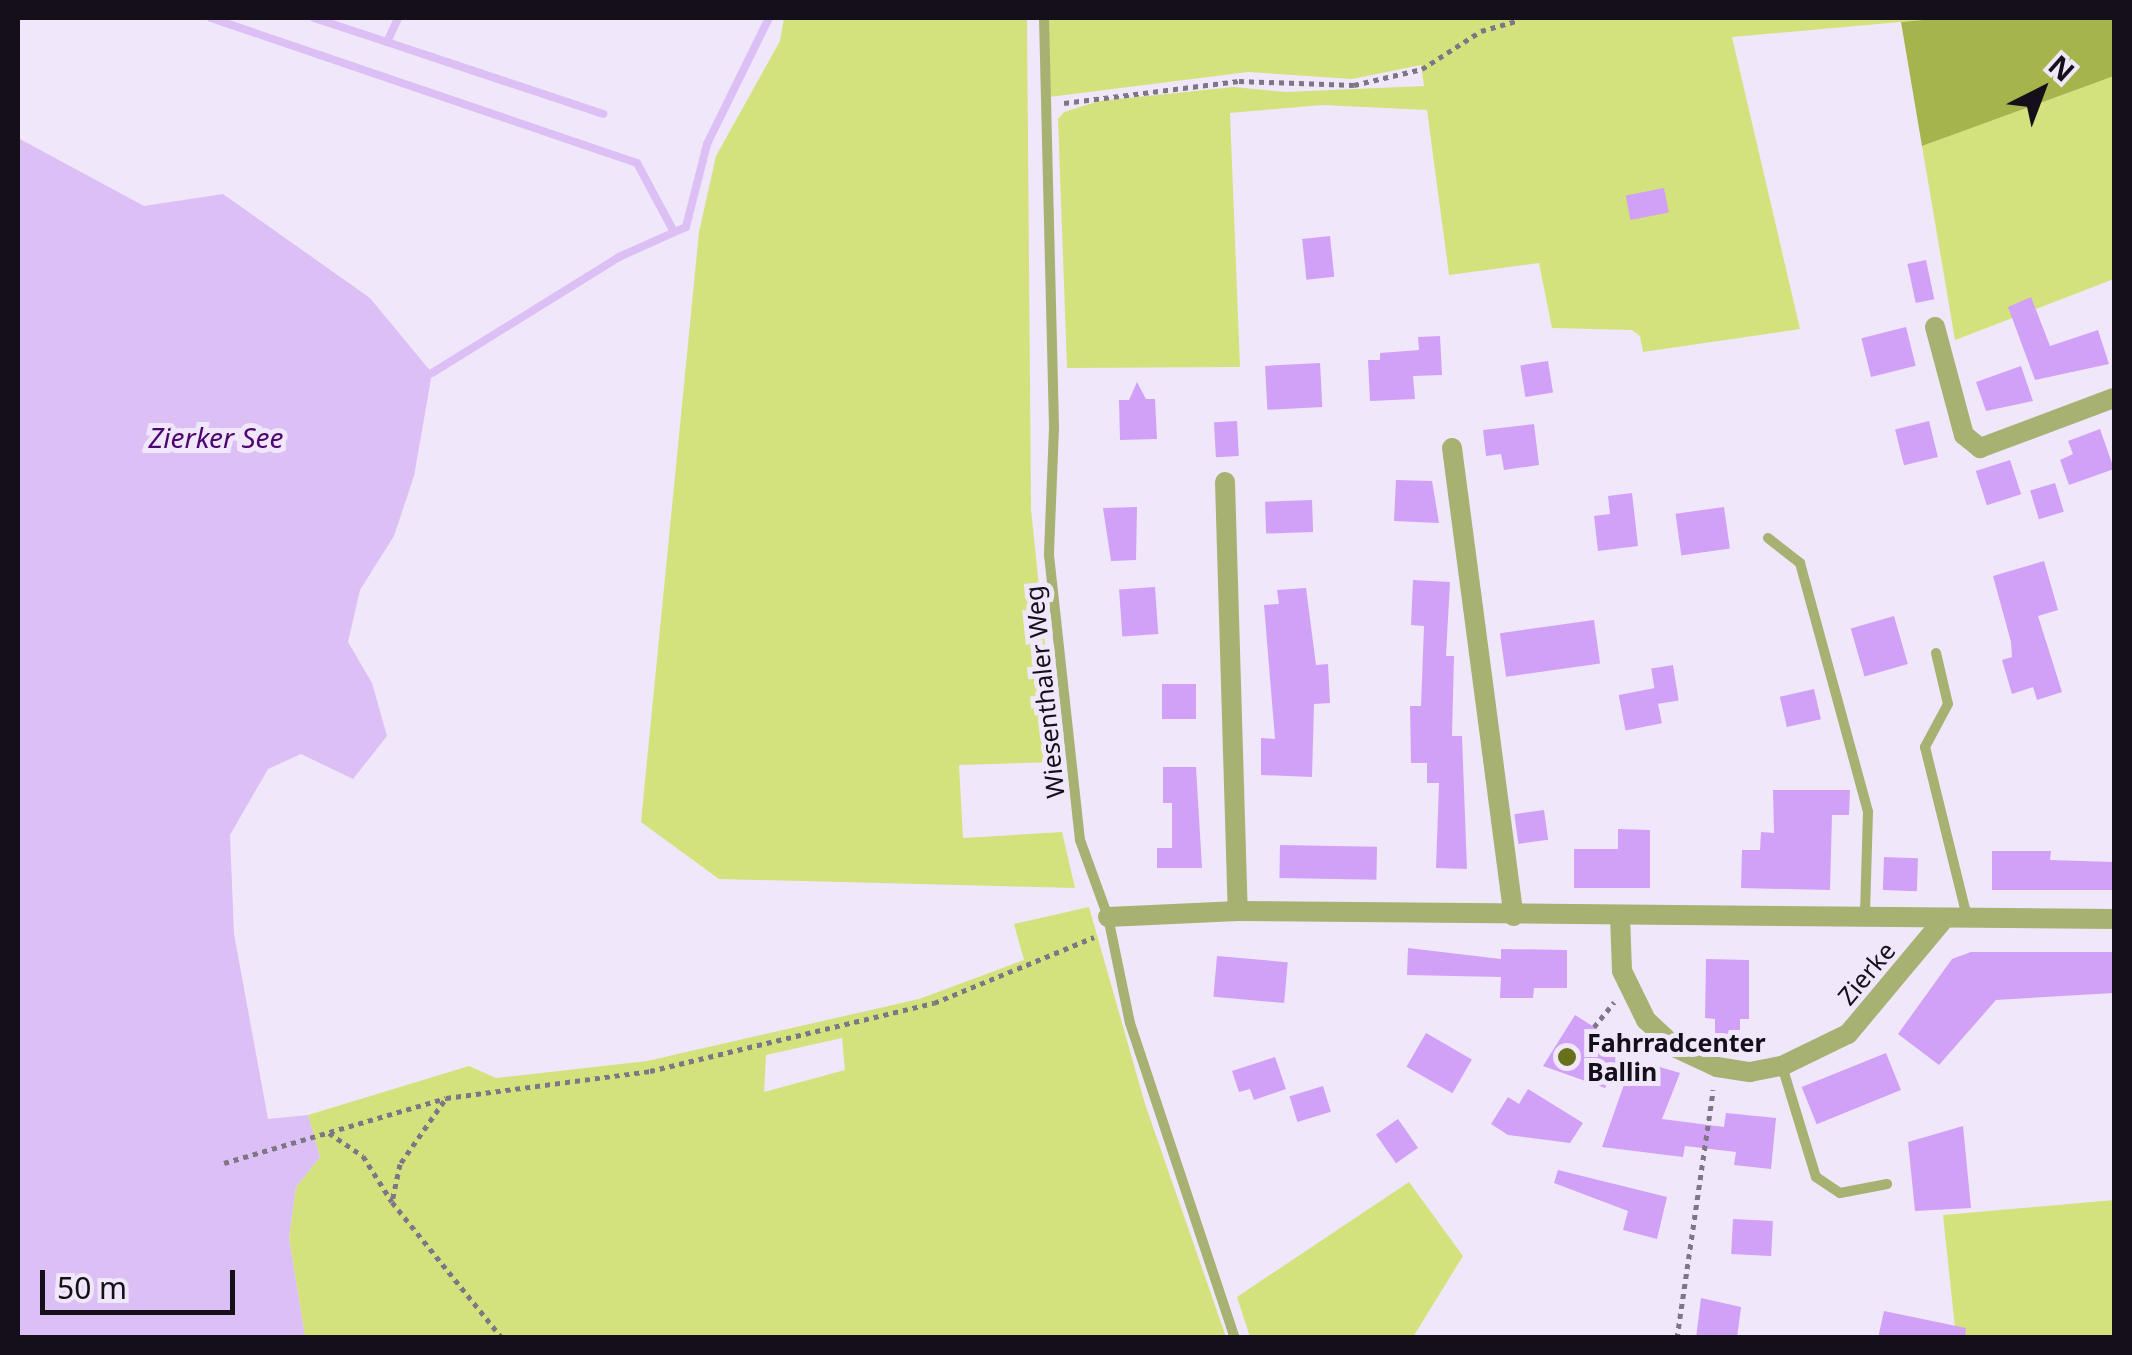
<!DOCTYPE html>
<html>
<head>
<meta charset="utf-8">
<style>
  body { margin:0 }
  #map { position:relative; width:2132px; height:1355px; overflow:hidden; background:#f1e7fb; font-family:"Noto Sans",sans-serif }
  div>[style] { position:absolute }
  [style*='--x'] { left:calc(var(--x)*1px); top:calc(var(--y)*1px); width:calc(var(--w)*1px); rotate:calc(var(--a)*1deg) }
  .green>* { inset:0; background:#d3e27d }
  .forest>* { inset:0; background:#a6b44c }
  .water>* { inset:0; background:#dcbff4 }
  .stream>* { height:8px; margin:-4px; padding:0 4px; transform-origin:4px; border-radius:4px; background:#dcbff4 }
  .building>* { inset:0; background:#d1a1f7; transform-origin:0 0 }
  .path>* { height:5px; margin-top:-2.5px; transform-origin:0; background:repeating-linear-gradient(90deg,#7e7685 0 5px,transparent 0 10px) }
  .lane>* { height:10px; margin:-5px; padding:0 5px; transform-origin:5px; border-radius:5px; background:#a7b172 }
  .street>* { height:20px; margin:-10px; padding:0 10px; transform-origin:10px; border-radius:10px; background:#a7b172 }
  .dots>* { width:28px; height:28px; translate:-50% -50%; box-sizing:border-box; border:5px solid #f1e7fb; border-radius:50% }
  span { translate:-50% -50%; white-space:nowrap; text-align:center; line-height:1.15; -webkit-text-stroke:10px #f1e7fb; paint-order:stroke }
  .street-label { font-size:25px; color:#150f1a }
  .poi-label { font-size:25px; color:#150f1a; font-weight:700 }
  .left { translate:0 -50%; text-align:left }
  .water-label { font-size:28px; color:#4d0671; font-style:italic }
  .frame { position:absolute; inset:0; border:20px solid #150f1a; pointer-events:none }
  .north { position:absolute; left:1992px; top:40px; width:100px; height:100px; -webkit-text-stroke:8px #f1e7fb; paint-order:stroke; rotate:42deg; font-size:28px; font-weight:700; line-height:40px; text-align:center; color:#150f1a }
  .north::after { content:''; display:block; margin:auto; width:35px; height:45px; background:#150f1a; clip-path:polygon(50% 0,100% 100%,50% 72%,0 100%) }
  .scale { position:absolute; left:40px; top:1270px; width:195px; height:45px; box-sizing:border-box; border:5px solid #150f1a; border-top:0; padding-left:12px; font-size:30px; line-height:35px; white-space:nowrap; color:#150f1a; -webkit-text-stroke:8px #f1e7fb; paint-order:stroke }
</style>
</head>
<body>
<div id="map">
  <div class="green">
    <i style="clip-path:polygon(784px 18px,1027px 18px,1031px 509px,1057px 762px,959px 765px,963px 838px,1062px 832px,1075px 888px,719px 879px,641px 822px,699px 232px,716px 156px,780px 41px)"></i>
    <i style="clip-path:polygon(1048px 18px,1945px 18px,1732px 37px,1800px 329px,1643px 352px,1640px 336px,1632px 330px,1552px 328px,1539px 263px,1449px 275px,1427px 110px,1322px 105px,1230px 113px,1240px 367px,1067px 368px,1058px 119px,1064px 112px,1099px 101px,1234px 87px,1285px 92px,1424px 86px,1421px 65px,1352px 79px,1248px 72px,1049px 97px)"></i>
    <i style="clip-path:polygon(2114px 76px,2114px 279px,1955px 340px,1922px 146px)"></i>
    <i style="clip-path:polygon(evenodd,1089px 907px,1145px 1104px,1226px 1337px,305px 1337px,289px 1238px,296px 1187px,320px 1157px,308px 1115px,469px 1066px,496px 1078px,647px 1061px,919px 999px,1024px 960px,1014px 924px,1089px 907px,842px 1038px,845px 1070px,764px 1092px,766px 1055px,842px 1038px)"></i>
    <i style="clip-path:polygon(1409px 1182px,1463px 1256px,1413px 1337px,1250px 1337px,1237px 1297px)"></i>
    <i style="clip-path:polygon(2114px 1200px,2114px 1337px,1956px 1337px,1943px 1215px)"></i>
  </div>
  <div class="forest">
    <i style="clip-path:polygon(1945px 18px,2114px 18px,2114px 76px,1922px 146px,1901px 22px)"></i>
  </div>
  <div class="water">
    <i style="clip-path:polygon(18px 138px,144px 206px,223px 194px,370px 298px,432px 373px,414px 476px,394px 536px,360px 590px,348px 642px,372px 683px,387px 736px,353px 779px,301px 754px,268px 769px,230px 835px,234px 934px,268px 1119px,308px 1115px,320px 1157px,296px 1187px,289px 1238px,305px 1337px,18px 1337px)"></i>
  </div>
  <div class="stream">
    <i style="--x:211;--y:18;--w:450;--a:18.8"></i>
    <i style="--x:637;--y:163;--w:78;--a:61.8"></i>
    <i style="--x:314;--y:18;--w:77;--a:18.2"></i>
    <i style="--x:387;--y:42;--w:26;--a:-65"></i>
    <i style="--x:387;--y:42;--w:228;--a:18.4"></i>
    <i style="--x:432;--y:373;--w:220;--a:-31.8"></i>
    <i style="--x:619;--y:257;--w:73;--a:-24.1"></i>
    <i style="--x:686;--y:227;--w:86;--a:-75.8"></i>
    <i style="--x:707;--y:144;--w:140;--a:-63.8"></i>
  </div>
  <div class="building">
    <i style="left:1664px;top:188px;width:25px;height:39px;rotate:79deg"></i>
    <i style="left:1330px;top:236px;width:41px;height:28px;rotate:84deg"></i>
    <i style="left:1926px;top:260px;width:40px;height:19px;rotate:78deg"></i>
    <i style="clip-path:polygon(2031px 297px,2050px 346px,2098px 330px,2109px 364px,2035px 380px,2008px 307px)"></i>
    <i style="left:1906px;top:327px;width:40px;height:46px;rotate:76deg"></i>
    <i style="clip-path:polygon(1440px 336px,1442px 375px,1413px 376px,1415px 399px,1370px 401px,1368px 360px,1380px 360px,1380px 353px,1419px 350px,1418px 337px)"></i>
    <i style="left:1548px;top:361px;width:32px;height:28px;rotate:81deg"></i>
    <i style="left:1320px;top:363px;width:44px;height:55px;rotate:87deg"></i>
    <i style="clip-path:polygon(2021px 366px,2033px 401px,1986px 411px,1976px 382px)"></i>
    <i style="clip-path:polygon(1137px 382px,1146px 399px,1155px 399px,1157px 439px,1120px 440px,1119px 400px,1129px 400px)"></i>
    <i style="left:1237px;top:421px;width:35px;height:23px;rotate:87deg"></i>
    <i style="left:1929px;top:421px;width:37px;height:35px;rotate:76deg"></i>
    <i style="clip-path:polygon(1534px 424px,1539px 465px,1504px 470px,1501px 454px,1486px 456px,1483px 430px)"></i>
    <i style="clip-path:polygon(2100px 429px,2114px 469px,2069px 485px,2060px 460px,2073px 454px,2068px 441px)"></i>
    <i style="left:2010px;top:460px;width:36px;height:36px;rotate:72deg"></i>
    <i style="clip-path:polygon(1396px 480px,1432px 481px,1439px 523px,1394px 521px)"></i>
    <i style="left:2055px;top:483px;width:30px;height:26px;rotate:73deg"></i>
    <i style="clip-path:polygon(1632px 493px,1638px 546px,1598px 551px,1594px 516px,1610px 514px,1608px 496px)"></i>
    <i style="left:1312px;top:500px;width:32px;height:47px;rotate:88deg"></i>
    <i style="clip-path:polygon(1137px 507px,1136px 560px,1111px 561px,1103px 508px)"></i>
    <i style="left:1724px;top:507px;width:42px;height:49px;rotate:82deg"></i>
    <i style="clip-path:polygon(2044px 561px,2058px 610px,2038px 616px,2062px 692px,2037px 700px,2033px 687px,2012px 694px,2002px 660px,2012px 657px,2011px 642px,1993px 576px)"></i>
    <i style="clip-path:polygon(1413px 580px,1450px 582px,1446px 656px,1454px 656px,1452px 736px,1462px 736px,1467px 869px,1436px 868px,1439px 783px,1427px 783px,1427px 763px,1411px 763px,1410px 706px,1421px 706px,1424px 626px,1411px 625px)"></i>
    <i style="left:1155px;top:587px;width:47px;height:36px;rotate:86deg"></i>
    <i style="clip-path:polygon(1306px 588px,1316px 665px,1328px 664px,1330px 703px,1314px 704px,1312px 777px,1261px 775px,1261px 738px,1275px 739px,1264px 605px,1279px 604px,1277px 590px)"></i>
    <i style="left:1894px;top:616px;width:50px;height:45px;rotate:74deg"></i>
    <i style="left:1594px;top:620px;width:44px;height:95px;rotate:82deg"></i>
    <i style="left:1673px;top:665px;width:36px;height:22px;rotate:81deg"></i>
    <i style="left:1162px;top:684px;width:34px;height:35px"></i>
    <i style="left:1655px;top:688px;width:36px;height:37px;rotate:79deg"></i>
    <i style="left:1814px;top:689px;width:31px;height:35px;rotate:77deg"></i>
    <i style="clip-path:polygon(1163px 767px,1196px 767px,1202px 868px,1157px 868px,1157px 848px,1172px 848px,1172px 803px,1163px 803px)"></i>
    <i style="clip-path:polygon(1773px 790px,1850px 790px,1849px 815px,1832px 815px,1830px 890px,1741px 888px,1742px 850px,1760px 850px,1761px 832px,1774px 833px)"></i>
    <i style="left:1544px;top:810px;width:30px;height:30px;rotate:82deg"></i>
    <i style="clip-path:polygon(1618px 829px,1650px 830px,1650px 888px,1574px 888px,1574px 849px,1618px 849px)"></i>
    <i style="left:1280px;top:845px;width:97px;height:33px;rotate:1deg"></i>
    <i style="clip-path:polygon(1992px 851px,2051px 851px,2050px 860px,2114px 862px,2114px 890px,1992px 890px)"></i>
    <i style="left:1884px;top:857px;width:34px;height:33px;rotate:2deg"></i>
    <i style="clip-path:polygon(1408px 948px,1501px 959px,1501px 949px,1567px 950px,1567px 988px,1534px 988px,1533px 998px,1500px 998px,1501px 977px,1407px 975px)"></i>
    <i style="clip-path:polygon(1971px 952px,2114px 952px,2114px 993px,1996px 1000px,1939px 1065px,1898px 1034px,1952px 959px)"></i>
    <i style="left:1217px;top:956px;width:71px;height:41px;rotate:5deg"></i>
    <i style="clip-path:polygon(1706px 959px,1749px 960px,1749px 1019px,1740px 1019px,1740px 1035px,1715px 1035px,1715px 1019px,1705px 1018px)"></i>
    <i style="clip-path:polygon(1575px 1015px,1602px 1032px,1594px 1045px,1625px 1056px,1605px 1088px,1543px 1066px)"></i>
    <i style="left:1426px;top:1033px;width:53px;height:39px;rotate:30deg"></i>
    <i style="left:1886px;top:1053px;width:40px;height:91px;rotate:68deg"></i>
    <i style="clip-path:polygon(1275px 1057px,1286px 1089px,1254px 1100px,1250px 1089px,1239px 1092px,1232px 1071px)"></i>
    <i style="clip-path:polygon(1633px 1059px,1680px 1073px,1662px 1119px,1724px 1127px,1726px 1113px,1776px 1118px,1771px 1169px,1734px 1165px,1736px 1152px,1685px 1146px,1683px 1157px,1602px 1147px)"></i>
    <i style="left:1323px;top:1086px;width:27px;height:35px;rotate:73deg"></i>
    <i style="clip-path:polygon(1528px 1089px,1583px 1123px,1570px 1143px,1508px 1135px,1491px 1124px,1508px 1097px,1519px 1104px)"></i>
    <i style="left:1398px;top:1119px;width:35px;height:27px;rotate:55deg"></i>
    <i style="clip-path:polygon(1963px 1126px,1971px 1208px,1915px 1211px,1908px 1142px)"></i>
    <i style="clip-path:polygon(1558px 1170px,1667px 1197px,1657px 1239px,1623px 1230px,1628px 1211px,1554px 1183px)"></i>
    <i style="left:1733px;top:1219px;width:40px;height:35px;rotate:3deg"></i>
    <i style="clip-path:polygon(1701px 1298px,1741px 1307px,1737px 1338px,1696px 1338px)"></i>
    <i style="clip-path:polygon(1884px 1311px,1966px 1328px,1965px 1338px,1878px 1338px)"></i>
  </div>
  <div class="path">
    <i style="--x:1064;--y:103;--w:176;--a:-7.2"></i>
    <i style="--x:1239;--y:81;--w:115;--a:2"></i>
    <i style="--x:1354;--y:85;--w:70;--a:-13.2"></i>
    <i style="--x:1422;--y:69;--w:70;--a:-32.8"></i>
    <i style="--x:1481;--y:31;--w:37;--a:-16"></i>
    <i style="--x:1594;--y:1027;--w:32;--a:-51"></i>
    <i style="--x:444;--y:1101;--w:77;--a:124.9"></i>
    <i style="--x:400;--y:1164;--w:39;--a:102"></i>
    <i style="--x:392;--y:1202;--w:175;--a:51"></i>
    <i style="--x:329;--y:1133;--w:41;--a:34.1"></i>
    <i style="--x:363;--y:1156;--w:54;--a:57.8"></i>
    <i style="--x:224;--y:1163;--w:231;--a:-16.3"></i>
    <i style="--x:446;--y:1098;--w:206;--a:-7.5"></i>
    <i style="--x:650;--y:1071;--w:292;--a:-13.5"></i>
    <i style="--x:934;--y:1003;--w:173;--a:-22.4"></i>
    <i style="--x:1677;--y:1338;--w:251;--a:-81.7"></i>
  </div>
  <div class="lane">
    <i style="--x:1044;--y:18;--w:410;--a:88.6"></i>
    <i style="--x:1054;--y:428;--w:127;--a:92.3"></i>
    <i style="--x:1049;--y:555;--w:287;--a:83.8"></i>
    <i style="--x:1080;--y:840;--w:82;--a:70"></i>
    <i style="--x:1108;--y:917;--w:108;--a:78.3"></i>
    <i style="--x:1130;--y:1023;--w:332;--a:71.6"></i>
    <i style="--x:1768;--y:538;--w:41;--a:38"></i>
    <i style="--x:1800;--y:563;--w:258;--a:74.7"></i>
    <i style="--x:1868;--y:812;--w:104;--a:91.7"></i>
    <i style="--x:1936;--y:653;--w:52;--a:76.8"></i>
    <i style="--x:1948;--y:704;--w:49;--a:118.1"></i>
    <i style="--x:1925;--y:747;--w:175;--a:76.1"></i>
    <i style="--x:1782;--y:1066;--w:116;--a:73"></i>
    <i style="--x:1816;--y:1177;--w:29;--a:34"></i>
    <i style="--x:1840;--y:1193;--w:48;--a:-10.8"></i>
  </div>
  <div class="street">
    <i style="--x:1935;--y:327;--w:112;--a:75"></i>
    <i style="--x:1964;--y:435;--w:21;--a:39"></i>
    <i style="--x:1980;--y:448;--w:143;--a:-20.5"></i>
    <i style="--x:1452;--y:448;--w:472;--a:82.5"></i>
    <i style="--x:1225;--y:482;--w:429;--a:88.3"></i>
    <i style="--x:1620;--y:916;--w:55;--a:87.9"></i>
    <i style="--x:1622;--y:971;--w:55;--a:63.9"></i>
    <i style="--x:1646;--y:1020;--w:41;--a:43"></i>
    <i style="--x:1676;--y:1048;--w:45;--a:24.9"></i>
    <i style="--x:1717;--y:1067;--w:33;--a:9"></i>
    <i style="--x:1750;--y:1072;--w:33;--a:-11"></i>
    <i style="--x:1782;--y:1066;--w:73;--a:-25.9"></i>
    <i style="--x:1848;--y:1034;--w:151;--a:-50.1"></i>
    <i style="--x:1108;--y:917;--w:130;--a:-2.6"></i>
    <i style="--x:1238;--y:911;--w:876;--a:0.52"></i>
  </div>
  <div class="dots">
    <i style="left:1567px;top:1057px;background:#67711a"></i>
  </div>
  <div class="street-label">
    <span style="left:1044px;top:692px;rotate:-96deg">Wiesenthaler Weg</span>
    <span style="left:1866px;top:973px;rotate:-50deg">Zierke</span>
  </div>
  <div class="poi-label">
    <span class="left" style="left:1587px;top:1057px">Fahrradcenter<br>Ballin</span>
  </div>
  <div class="water-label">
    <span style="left:216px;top:437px">Zierker See</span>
  </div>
  <div class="frame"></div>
  <div class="north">N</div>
  <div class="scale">50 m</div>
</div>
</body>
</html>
